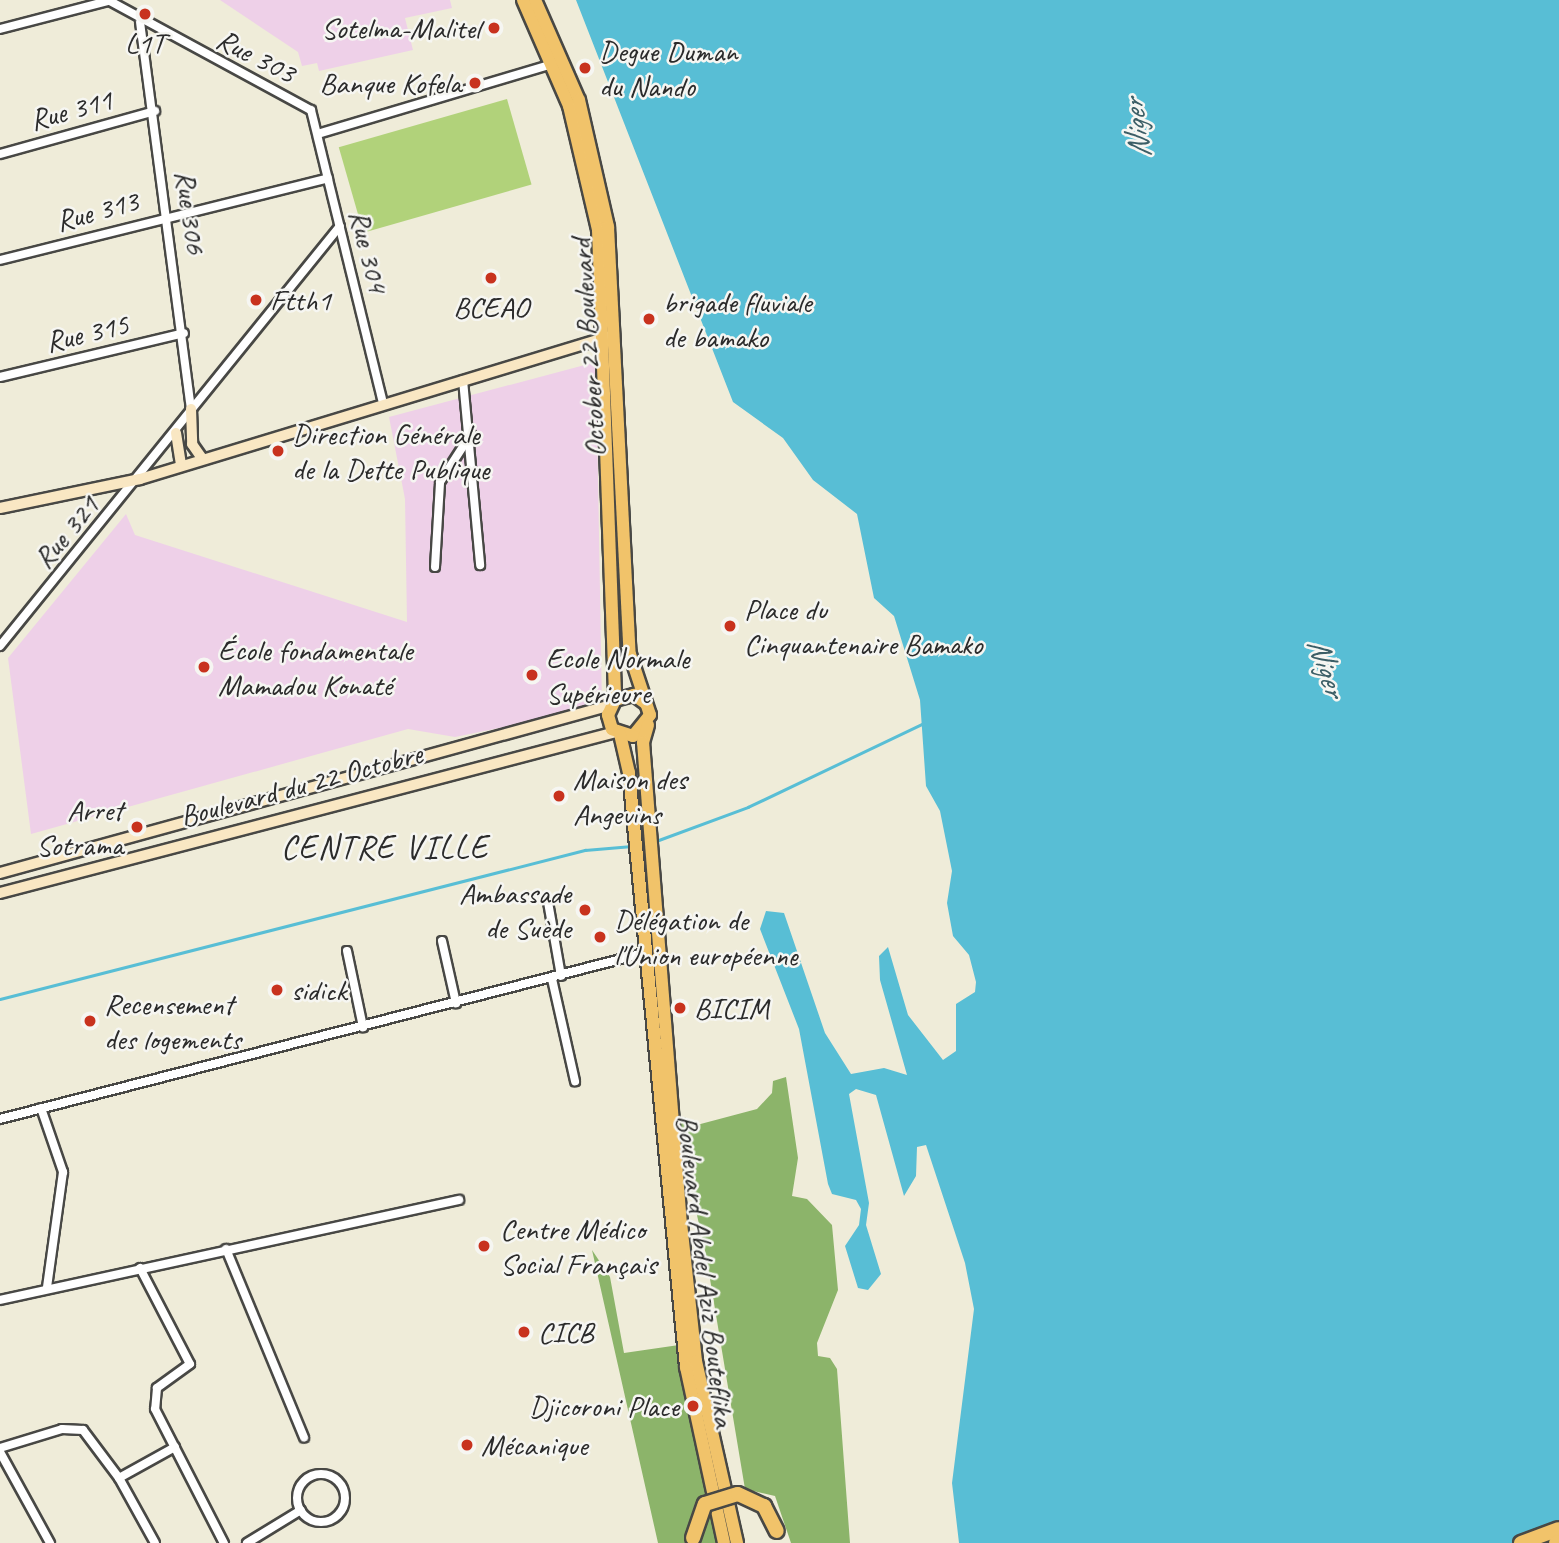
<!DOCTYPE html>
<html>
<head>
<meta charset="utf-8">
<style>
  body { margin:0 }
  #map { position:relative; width:1559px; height:1543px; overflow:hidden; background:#efecd9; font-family:Caveat,sans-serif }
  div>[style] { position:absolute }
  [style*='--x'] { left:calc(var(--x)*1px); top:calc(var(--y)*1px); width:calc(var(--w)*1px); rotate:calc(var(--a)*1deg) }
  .built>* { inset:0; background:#eed0e8 }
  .green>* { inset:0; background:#b1d27a; transform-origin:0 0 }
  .forest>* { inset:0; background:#8cb46a }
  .water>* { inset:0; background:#58bed5 }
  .stream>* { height:2.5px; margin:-1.25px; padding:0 1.25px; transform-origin:1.25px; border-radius:1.25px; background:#58bed5 }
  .roads { filter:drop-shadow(2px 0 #484845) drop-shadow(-2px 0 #484845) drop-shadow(0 2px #484845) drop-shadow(0 -2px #484845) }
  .street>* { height:8px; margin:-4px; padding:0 4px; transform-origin:4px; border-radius:4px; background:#fff }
  .street>.ring { margin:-4px; padding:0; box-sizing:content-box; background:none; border:8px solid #fff; border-radius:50% }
  .secondary>* { height:10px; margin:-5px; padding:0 5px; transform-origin:5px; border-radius:5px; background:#f9e7c3 }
  .primary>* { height:12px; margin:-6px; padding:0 6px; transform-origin:6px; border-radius:6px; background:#f1c36a }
  .highway>* { height:14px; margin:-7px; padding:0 7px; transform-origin:7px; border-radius:7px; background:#f1c36a }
  .bridges { filter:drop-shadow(2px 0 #484845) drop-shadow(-2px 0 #484845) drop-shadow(0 2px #484845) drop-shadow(0 -2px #484845) }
  .highway-bridge>* { height:14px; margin:-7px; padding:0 7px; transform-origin:7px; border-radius:7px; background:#f1c36a }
  .dots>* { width:19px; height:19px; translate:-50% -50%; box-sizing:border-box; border:4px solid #f6f6f2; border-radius:50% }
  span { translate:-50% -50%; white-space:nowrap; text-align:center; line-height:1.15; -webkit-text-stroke:5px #f6f6f2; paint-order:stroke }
  .poi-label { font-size:30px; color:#2b2b2b }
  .right { translate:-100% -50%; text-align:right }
  .left { translate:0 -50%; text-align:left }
  .street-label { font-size:30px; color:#2b2b2b }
  .water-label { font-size:32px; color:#3b5e66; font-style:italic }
  .quarter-label { font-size:33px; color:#2b2b2b; letter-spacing:2px }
</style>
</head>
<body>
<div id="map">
  <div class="built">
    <i style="clip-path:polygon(220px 0,450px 0,452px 8px,405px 18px,413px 50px,319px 71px,317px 63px,302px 66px,298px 52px)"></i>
    <i style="clip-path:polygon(596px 362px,602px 707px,455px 737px,408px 729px,31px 834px,8px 658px,126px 514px,135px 535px,407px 622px,405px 499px,389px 417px)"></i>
  </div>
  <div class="green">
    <i style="left:507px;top:99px;width:89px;height:175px;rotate:74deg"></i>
  </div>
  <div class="forest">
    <i style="clip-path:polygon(786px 1077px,798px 1158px,792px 1196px,807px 1199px,832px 1225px,838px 1290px,817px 1343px,818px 1356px,830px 1358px,837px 1369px,850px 1543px,791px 1543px,775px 1496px,745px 1489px,706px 1255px,677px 1127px,685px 1117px,693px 1126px,757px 1109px,772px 1093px,773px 1081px)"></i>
    <i style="clip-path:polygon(592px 1250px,610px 1277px,624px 1353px,679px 1345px,720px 1543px,658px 1543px)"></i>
  </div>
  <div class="water">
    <i style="clip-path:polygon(576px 0,1559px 0,1559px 1543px,959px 1543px,952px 1483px,974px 1309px,965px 1263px,926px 1145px,917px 1147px,916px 1176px,904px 1196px,876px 1095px,856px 1089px,849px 1094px,869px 1203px,866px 1225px,881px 1274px,868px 1290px,858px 1288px,845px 1246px,859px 1225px,861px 1209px,856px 1200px,832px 1194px,828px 1184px,799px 1029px,760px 929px,766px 911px,784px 913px,825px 1033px,851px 1074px,884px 1068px,907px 1075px,880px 980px,879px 956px,888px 947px,908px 1015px,943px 1060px,956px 1051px,956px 1004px,975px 992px,976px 982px,969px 955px,953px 936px,947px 903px,952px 871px,940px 811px,926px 786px,920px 700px,894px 616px,874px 598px,857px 514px,813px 480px,783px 438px,733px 402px)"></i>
  </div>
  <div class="stream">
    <i style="--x:656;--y:841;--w:98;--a:-20.3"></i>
    <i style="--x:748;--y:807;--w:193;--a:-25.5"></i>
    <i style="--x:0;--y:999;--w:604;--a:-14.29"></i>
    <i style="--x:585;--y:850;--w:47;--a:-4.9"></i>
  </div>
  <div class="roads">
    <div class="street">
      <i style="--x:108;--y:0;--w:231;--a:28.5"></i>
      <i style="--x:311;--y:110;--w:302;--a:76.2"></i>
      <i style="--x:140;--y:22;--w:390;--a:82.5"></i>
      <i style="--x:0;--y:29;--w:116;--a:-14.5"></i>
      <i style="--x:321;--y:133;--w:242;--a:-16.6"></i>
      <i style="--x:0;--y:154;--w:161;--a:-15.5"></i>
      <i style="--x:0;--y:260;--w:338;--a:-14"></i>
      <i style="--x:0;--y:377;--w:189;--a:-13.4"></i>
      <i style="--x:463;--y:380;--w:186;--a:84.7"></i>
      <i style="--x:435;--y:567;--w:85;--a:-86.6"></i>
      <i style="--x:440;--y:482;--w:57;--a:-57.1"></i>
      <i style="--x:0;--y:646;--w:540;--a:-51.01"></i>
      <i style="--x:548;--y:902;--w:75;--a:80"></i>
      <i style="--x:442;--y:941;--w:64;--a:77.3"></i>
      <i style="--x:347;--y:951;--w:78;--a:78.1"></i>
      <i style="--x:552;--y:979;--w:105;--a:77.3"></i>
      <i style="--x:41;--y:1108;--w:68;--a:71"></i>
      <i style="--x:63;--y:1172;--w:117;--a:97.9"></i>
      <i style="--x:0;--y:1119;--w:669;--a:-14.45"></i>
      <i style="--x:226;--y:1249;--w:204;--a:67.5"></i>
      <i style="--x:140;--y:1268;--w:108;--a:62.5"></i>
      <i style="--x:190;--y:1364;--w:41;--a:144"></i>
      <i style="--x:157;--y:1388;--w:21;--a:95"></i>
      <i style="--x:155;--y:1409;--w:151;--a:62.8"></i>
      <i style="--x:0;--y:1300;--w:470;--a:-12.3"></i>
      <i style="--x:0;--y:1448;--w:65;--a:-17"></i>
      <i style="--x:62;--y:1429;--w:21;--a:3"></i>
      <i style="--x:83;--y:1430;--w:60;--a:53.1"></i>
      <i style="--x:119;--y:1478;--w:74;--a:61"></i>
      <i style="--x:0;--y:1452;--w:104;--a:61.2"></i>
      <i class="ring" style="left:297px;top:1474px;width:40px;height:40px"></i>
      <i style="--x:119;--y:1478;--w:64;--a:-29"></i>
      <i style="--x:247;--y:1543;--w:63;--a:-31.4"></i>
    </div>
    <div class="secondary">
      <i style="--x:191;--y:409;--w:35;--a:88"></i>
      <i style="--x:192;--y:444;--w:16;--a:55"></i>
      <i style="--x:176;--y:433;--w:30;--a:81"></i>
      <i style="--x:0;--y:508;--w:143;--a:-11.7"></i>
      <i style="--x:140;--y:479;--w:491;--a:-16.9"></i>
      <i style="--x:0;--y:873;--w:634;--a:-15.37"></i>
      <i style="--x:0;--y:893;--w:637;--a:-14.65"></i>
    </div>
    <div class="primary">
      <i style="--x:523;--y:0;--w:116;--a:66.5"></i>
      <i style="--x:569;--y:106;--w:127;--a:76.8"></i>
      <i style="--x:598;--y:230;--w:470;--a:87.9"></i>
      <i style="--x:535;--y:0;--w:109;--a:66.3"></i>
      <i style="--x:579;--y:100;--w:130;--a:77.1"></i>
      <i style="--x:608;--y:227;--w:428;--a:87.1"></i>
      <i style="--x:630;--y:654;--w:64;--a:71.8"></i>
      <i style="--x:650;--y:715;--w:27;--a:129"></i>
      <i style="--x:633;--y:736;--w:22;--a:-162"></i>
      <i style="--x:612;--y:729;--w:15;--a:-106"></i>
      <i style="--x:608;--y:715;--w:17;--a:-65"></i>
      <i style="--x:615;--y:700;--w:20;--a:-15"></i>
      <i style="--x:634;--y:695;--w:14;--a:36"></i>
      <i style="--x:648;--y:725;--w:18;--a:106"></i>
      <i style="--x:643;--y:742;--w:482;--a:85.5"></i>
      <i style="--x:681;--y:1223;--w:139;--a:83.8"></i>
      <i style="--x:696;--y:1361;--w:187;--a:77.3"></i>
      <i style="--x:620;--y:734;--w:40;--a:77"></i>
      <i style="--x:629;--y:773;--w:597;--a:84.52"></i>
      <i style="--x:686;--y:1367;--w:180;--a:77.8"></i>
    </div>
    <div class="highway">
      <i style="--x:1521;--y:1543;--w:40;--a:-20.2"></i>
      <i style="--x:1556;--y:1543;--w:3;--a:-18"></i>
    </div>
  </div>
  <div class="bridges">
    <div class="highway-bridge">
      <i style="--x:693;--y:1538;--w:36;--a:-71"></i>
      <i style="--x:705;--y:1504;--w:34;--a:-17"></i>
      <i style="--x:738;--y:1494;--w:29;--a:25"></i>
      <i style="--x:764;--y:1506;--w:28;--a:63"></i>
    </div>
  </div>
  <div class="dots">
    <i style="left:145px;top:14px;background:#c8321e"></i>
    <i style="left:494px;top:28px;background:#c8321e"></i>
    <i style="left:585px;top:68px;background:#c8321e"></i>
    <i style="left:475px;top:83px;background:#c8321e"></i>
    <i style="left:491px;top:278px;background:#c8321e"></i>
    <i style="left:256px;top:300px;background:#c8321e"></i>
    <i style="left:649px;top:319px;background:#c8321e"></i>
    <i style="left:278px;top:451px;background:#c8321e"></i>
    <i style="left:730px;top:626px;background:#c8321e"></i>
    <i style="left:204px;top:667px;background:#c8321e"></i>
    <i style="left:532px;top:675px;background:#c8321e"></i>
    <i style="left:559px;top:796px;background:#c8321e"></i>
    <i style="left:137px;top:827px;background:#c8321e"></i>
    <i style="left:585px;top:910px;background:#c8321e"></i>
    <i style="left:600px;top:937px;background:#c8321e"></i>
    <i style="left:277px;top:990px;background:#c8321e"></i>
    <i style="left:680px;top:1008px;background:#c8321e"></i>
    <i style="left:90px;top:1021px;background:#c8321e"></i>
    <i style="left:484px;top:1246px;background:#c8321e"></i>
    <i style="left:524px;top:1332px;background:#c8321e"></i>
    <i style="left:693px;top:1406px;background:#c8321e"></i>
    <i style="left:467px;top:1445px;background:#c8321e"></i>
  </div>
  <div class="poi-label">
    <span class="right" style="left:480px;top:28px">Sotelma-Malitel</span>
    <span style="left:145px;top:43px">L1T</span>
    <span class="left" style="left:599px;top:68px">Degue Duman<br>du Nando</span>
    <span class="right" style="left:461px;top:83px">Banque Kofela</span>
    <span class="left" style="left:270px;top:300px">Ftth1</span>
    <span class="left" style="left:663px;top:319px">brigade fluviale<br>de bamako</span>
    <span style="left:491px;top:307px">BCEAO</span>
    <span class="left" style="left:292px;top:451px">Direction Générale<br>de la Dette Publique</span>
    <span class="left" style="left:744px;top:626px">Place du<br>Cinquantenaire Bamako</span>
    <span class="left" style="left:218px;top:667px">École fondamentale<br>Mamadou Konaté</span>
    <span class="left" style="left:546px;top:675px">Ecole Normale<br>Supérieure</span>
    <span class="left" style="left:573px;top:796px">Maison des<br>Angevins</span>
    <span class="right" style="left:123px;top:827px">Arret<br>Sotrama</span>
    <span class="right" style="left:571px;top:910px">Ambassade<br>de Suède</span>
    <span class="left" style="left:614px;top:937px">Délégation de<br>l'Union européenne</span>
    <span class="left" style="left:291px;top:990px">sidick</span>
    <span class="left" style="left:104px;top:1021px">Recensement<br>des logements</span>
    <span class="left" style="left:694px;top:1008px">BICIM</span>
    <span class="left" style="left:500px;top:1246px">Centre Médico<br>Social Français</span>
    <span class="left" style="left:538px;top:1332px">CICB</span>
    <span class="right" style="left:679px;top:1406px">Djicoroni Place</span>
    <span class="left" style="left:481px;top:1445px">Mécanique</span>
  </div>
  <div class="street-label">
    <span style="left:256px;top:56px;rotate:27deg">Rue 303</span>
    <span style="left:71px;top:110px;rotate:-15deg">Rue 311</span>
    <span style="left:97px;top:211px;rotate:-15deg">Rue 313</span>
    <span style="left:191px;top:212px;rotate:82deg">Rue 306</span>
    <span style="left:369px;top:251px;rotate:76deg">Rue 304</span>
    <span style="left:87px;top:333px;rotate:-13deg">Rue 315</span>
    <span style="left:588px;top:348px;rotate:-94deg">October 22 Boulevard</span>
    <span style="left:66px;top:532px;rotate:-50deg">Rue 321</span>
    <span style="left:301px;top:785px;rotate:-15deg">Boulevard du 22 Octobre</span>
    <span style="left:706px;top:1271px;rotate:83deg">Boulevard Abdel Aziz Bouteflika</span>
  </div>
  <div class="water-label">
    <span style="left:1137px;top:129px;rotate:-97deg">Niger</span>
    <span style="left:1326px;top:667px;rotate:72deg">Niger</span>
  </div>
  <div class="quarter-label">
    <span style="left:385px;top:848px">CENTRE VILLE</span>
  </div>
</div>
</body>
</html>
